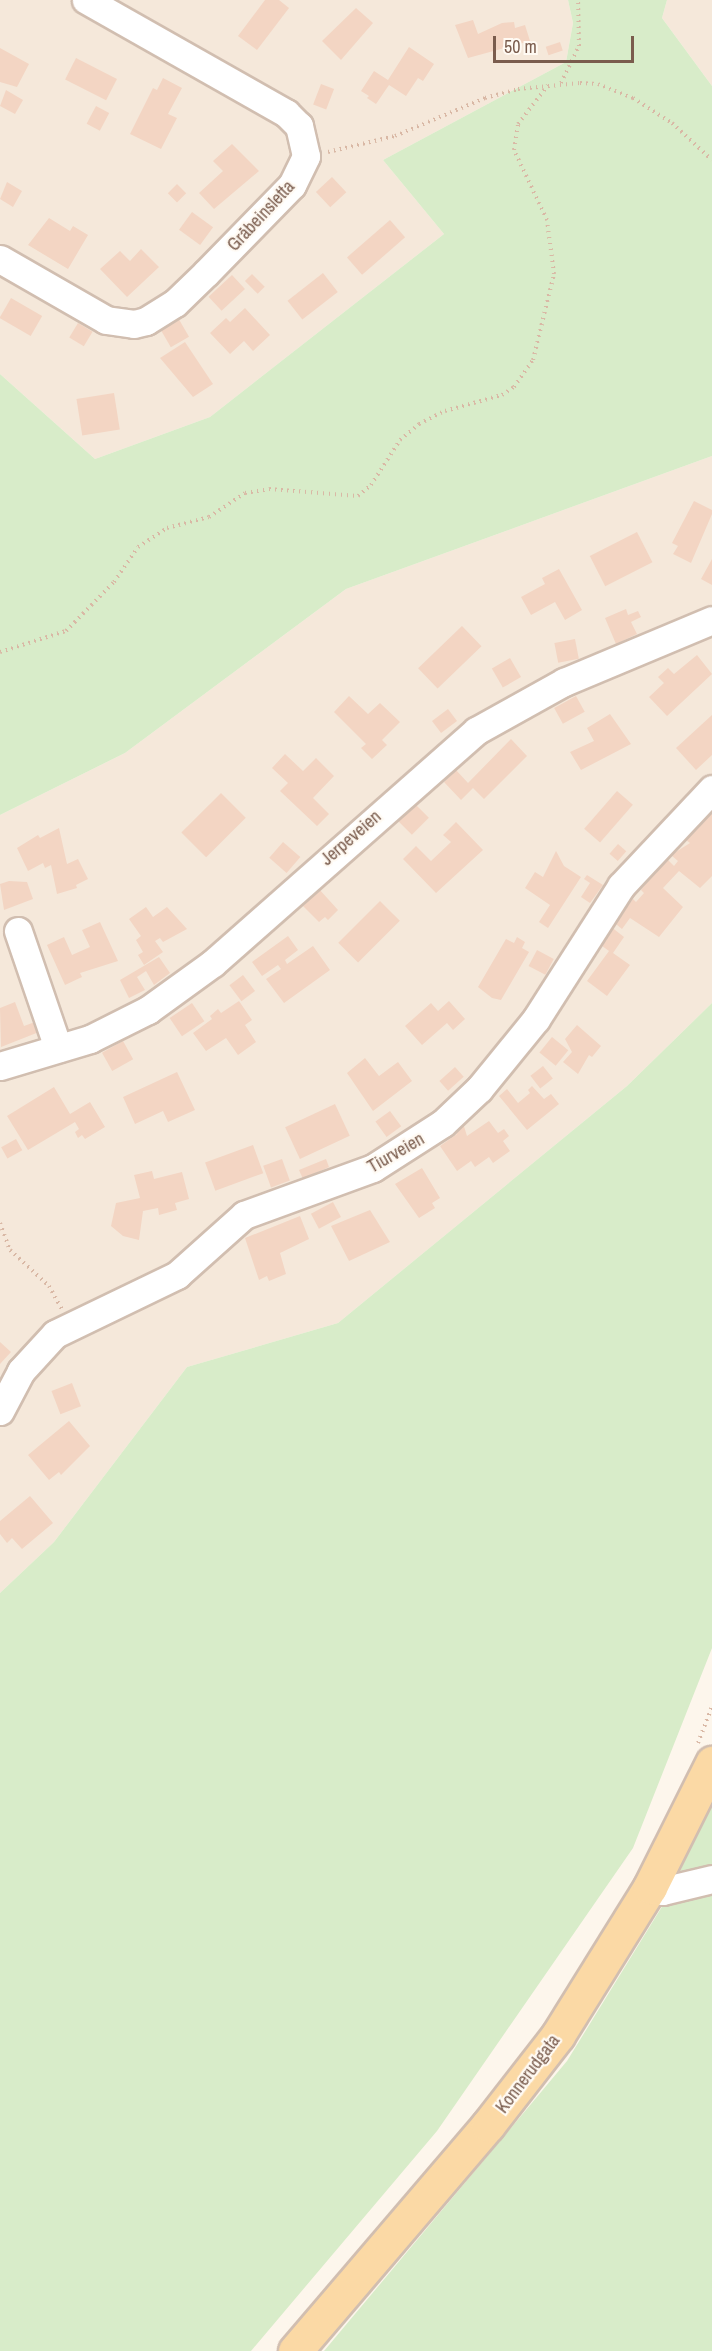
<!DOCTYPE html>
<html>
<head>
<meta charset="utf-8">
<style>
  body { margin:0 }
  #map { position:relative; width:712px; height:2351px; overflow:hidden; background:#fdf6ec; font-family:"Archivo Narrow",sans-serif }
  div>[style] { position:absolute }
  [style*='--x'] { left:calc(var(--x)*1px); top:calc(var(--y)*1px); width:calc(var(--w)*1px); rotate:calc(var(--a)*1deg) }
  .residential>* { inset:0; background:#f5e8da }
  .green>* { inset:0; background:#d8ecc9 }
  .building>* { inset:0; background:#f3d5c3; transform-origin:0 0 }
  .path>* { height:4px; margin-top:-2px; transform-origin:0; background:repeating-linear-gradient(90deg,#d9b8a5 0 1.5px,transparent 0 6px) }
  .roads { filter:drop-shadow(2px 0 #d1beb0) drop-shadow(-2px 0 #d1beb0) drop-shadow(0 2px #d1beb0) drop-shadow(0 -2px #d1beb0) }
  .minor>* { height:27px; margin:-13.5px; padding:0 13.5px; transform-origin:13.5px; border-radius:13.5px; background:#fff }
  .major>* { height:33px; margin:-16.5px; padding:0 16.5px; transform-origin:16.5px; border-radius:16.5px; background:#fbd9a5 }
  span { translate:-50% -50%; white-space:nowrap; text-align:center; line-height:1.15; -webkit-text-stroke:4.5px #fffaf3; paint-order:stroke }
  .street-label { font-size:18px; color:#7a5c4d }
  .scale { position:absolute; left:493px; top:36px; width:141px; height:27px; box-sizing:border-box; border:3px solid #7a5c4d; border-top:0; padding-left:8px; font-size:18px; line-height:21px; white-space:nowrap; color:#7a5c4d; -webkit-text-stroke:4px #fffaf3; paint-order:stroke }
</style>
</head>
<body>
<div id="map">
  <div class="residential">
    <i style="clip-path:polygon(0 0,568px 0,573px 23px,566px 62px,383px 160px,444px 234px,210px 417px,95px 459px,0 374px)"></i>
    <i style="clip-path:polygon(667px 0,712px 0,712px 86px,662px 18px)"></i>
    <i style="clip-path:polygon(712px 456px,712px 1003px,627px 1086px,338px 1323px,187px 1367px,54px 1542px,0 1593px,0 815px,125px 753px,346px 589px)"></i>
  </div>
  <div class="green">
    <i style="clip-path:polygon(568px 0,667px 0,662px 18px,712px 86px,712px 456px,346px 589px,125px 753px,0 815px,0 374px,95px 459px,210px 417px,444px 234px,383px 160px,566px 62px,573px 23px)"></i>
    <i style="clip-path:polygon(712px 1003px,712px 1648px,633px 1848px,437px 2131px,251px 2351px,0 2351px,0 1593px,54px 1542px,187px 1367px,338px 1323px,627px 1086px)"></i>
    <i style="clip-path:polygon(712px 1798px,712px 2351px,324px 2351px,567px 2061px,671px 1892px)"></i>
  </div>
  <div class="building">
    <i style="clip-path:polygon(265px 0,279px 0,289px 8px,257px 50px,238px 36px)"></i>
    <i style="clip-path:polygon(356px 8px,373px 23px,341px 60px,322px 41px)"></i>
    <i style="clip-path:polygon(473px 20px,478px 34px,502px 23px,514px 22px,515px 28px,525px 25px,530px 41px,468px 58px,455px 25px)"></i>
    <i style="left:560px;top:42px;width:9px;height:15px;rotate:72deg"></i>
    <i style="clip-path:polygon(409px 47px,434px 64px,423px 81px,418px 78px,406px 96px,389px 85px,376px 104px,367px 98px,369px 96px,361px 91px,374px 71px,388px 80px)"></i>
    <i style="clip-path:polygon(0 48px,29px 64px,17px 87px,0 82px)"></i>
    <i style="left:76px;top:58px;width:46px;height:24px;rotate:27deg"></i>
    <i style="clip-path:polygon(163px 78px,182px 88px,168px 114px,177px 118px,161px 149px,130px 134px,153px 88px,157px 90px)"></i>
    <i style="left:321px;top:84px;width:14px;height:22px;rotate:21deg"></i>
    <i style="clip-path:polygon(6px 90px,23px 100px,15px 114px,0 106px)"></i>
    <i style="left:96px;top:106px;width:15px;height:20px;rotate:28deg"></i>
    <i style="clip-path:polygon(232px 144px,259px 171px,214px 209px,199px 193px,223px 171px,213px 161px)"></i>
    <i style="left:332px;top:177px;width:21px;height:22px;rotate:47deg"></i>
    <i style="clip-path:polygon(7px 182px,22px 191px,13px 207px,0 199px)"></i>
    <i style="left:177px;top:184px;width:13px;height:13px;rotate:45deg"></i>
    <i style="left:192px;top:212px;width:26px;height:22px;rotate:36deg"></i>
    <i style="clip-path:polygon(49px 218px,70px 231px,73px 226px,88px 235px,68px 269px,28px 245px)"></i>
    <i style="left:390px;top:220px;width:23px;height:57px;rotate:49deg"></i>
    <i style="clip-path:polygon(141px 249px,159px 267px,127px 297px,100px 269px,120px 251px,130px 261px)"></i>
    <i style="left:323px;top:273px;width:24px;height:45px;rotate:52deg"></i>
    <i style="left:252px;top:274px;width:18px;height:10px;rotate:45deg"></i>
    <i style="left:232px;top:275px;width:19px;height:32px;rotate:47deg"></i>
    <i style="left:11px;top:298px;width:36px;height:23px;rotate:30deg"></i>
    <i style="clip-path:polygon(245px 308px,270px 335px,253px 351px,244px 341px,230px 354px,210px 333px,226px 318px,230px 322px)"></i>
    <i style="left:177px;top:316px;width:24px;height:21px;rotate:60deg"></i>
    <i style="left:78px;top:323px;width:17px;height:17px;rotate:31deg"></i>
    <i style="clip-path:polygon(185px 342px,213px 384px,193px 397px,160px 358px)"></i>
    <i style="left:114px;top:393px;width:37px;height:38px;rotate:81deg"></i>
    <i style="clip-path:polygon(694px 501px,712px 510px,712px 514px,691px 563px,673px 554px,678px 546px,672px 543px)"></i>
    <i style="left:637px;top:532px;width:34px;height:53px;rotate:63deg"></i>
    <i style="clip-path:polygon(712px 559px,712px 585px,701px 579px)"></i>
    <i style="clip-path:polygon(559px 569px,582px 610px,565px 620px,555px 602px,531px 615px,521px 597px,545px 584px,542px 578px)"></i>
    <i style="clip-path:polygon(626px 609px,628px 615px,638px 611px,641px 617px,631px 622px,637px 634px,616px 644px,605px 618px)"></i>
    <i style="left:462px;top:626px;width:28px;height:61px;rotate:46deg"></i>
    <i style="left:575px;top:639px;width:20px;height:21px;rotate:79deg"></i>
    <i style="clip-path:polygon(697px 655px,712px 674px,667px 716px,649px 697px,664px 683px,658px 677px,668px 668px,674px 674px)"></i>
    <i style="left:510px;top:658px;width:22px;height:21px;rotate:60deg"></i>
    <i style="clip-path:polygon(349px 696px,368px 714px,380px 703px,400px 722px,382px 740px,387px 745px,372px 759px,361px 748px,366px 744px,334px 712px)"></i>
    <i style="left:576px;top:696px;width:18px;height:25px;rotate:61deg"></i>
    <i style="left:448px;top:709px;width:15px;height:20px;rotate:53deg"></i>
    <i style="clip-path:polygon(610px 714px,631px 744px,581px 770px,570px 752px,594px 741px,587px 728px)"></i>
    <i style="clip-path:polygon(712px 715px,712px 755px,696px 770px,676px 748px)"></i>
    <i style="clip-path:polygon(511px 739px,527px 756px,484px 799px,473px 788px,461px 800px,444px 782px,456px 770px,468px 783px)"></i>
    <i style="clip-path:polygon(285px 754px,303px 771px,316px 758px,334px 776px,313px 798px,329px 814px,317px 826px,280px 791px,288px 783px,272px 768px)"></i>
    <i style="left:617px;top:791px;width:21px;height:50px;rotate:41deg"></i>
    <i style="left:221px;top:793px;width:35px;height:56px;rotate:45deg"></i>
    <i style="left:414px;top:803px;width:21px;height:24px;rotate:45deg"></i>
    <i style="clip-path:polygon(712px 806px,712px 876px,700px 888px,679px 871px,663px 888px,683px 907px,659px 937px,630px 918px,622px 929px,611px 920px,623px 904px,627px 907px,633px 899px,636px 902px,644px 893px,641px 890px,666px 858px,674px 866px,678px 861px,671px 855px,690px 843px,686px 840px)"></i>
    <i style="clip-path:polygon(456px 822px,483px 850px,436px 893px,403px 859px,416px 846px,431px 861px,451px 842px,443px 835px)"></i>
    <i style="clip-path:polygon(59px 828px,67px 864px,78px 859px,88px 879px,76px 885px,77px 888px,57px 894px,51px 865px,45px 868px,43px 863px,28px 871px,17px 848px,38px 835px,40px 838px)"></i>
    <i style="left:283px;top:842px;width:23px;height:21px;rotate:41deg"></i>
    <i style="left:618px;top:844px;width:11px;height:13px;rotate:41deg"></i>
    <i style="clip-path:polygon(556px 851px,564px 866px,581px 877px,548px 928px,539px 922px,550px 905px,525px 888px,535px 872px,543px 877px)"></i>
    <i style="clip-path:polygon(587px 875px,603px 885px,590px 903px,581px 897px,590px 883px,584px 879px)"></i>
    <i style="clip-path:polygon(9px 881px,27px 882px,33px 899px,4px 910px,0 884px)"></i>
    <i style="clip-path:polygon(319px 889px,338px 910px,328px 920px,325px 917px,319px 922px,303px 906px)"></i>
    <i style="left:380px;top:901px;width:28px;height:59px;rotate:45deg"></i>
    <i style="clip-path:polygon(146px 907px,153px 917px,167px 907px,187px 929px,163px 942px,160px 938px,155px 941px,163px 952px,144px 965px,138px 955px,143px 952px,136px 940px,141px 936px,129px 919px)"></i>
    <i style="clip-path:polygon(100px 922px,118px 961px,80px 973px,82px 977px,65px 985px,47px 945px,64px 937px,72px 955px,90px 947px,82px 930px)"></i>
    <i style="clip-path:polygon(610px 926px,624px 937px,613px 953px,630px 965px,607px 996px,587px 981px,609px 951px,598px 943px)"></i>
    <i style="clip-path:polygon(288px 936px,298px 950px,285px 960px,287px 964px,313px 946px,330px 970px,284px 1003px,266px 979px,281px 969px,278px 965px,262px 976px,252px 962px)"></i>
    <i style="clip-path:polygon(517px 937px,525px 942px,522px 948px,529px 952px,501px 1000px,492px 998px,478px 987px,506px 939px,514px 943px)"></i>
    <i style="left:537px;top:950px;width:19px;height:18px;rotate:28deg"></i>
    <i style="clip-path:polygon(159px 957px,170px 973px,154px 985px,146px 971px,137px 977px,145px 990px,129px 998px,120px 980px)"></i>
    <i style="left:243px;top:975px;width:20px;height:17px;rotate:53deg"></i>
    <i style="clip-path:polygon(239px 1001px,252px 1020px,245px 1025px,256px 1042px,238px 1055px,226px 1038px,206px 1051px,193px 1033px,212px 1019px,210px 1016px,218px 1009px,221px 1013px)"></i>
    <i style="clip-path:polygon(449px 1001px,465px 1019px,453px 1030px,447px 1023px,422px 1045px,405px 1026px,431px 1003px,438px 1011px)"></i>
    <i style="clip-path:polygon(15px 1002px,24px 1026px,35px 1022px,39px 1032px,1px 1047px,0 1008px)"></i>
    <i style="left:192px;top:1003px;width:22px;height:27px;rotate:56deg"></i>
    <i style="clip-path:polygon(577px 1025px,601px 1046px,592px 1057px,589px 1055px,578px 1074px,563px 1062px,572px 1052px,565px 1039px)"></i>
    <i style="left:552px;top:1037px;width:21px;height:20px;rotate:39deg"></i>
    <i style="left:123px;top:1041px;width:21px;height:24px;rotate:61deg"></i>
    <i style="clip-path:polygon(365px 1058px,379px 1076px,398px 1062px,412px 1081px,373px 1111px,347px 1073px)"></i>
    <i style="left:543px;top:1066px;width:16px;height:16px;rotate:52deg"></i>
    <i style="left:455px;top:1067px;width:13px;height:21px;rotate:48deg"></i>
    <i style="clip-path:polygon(177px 1072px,195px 1110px,168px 1122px,163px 1111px,135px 1124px,123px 1097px)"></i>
    <i style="clip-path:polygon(532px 1086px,544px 1099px,551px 1094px,559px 1104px,527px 1130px,499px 1096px,507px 1089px,518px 1103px,530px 1093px,528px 1090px)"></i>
    <i style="clip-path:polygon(54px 1087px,70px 1114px,90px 1102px,105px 1127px,85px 1139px,82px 1135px,78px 1138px,75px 1132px,79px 1129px,75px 1122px,28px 1150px,7px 1116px)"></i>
    <i style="left:335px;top:1104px;width:35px;height:55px;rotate:65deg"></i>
    <i style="left:390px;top:1111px;width:19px;height:18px;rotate:54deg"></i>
    <i style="clip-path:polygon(462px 1120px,467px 1136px,489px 1121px,498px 1133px,504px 1129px,509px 1136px,503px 1141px,510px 1151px,493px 1163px,489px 1157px,475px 1167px,471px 1161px,457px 1171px,440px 1146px,457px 1134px,452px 1127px)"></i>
    <i style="left:16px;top:1139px;width:13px;height:17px;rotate:61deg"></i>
    <i style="left:253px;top:1145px;width:30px;height:51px;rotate:70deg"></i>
    <i style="left:282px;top:1159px;width:23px;height:20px;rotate:70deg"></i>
    <i style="clip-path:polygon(326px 1159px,329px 1167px,303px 1179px,299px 1170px)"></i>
    <i style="clip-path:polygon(422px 1168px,440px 1198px,432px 1203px,435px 1208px,419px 1218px,395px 1184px)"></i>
    <i style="clip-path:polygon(152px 1171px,154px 1179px,182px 1172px,189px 1199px,175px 1203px,177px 1210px,159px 1215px,158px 1208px,143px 1211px,139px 1240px,123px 1236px,111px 1226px,116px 1203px,140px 1198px,134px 1175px)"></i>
    <i style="left:333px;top:1202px;width:17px;height:25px;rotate:62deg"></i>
    <i style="clip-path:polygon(370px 1210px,390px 1242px,349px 1261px,331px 1226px)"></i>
    <i style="clip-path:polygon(300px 1216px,309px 1239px,280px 1253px,286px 1274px,269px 1281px,267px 1276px,259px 1280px,245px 1238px)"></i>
    <i style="clip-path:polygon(0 1342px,11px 1352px,0 1364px)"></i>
    <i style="left:72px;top:1383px;width:25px;height:22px;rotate:69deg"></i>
    <i style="clip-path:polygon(69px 1421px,90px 1446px,61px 1475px,59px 1472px,49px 1480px,28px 1455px)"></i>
    <i style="clip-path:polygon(30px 1496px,53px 1523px,22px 1549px,12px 1538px,7px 1543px,0 1534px,0 1521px)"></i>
  </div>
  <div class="path">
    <i style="--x:561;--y:83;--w:41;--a:-64.1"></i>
    <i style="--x:579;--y:46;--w:46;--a:-91.2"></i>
    <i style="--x:328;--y:152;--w:69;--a:-13.4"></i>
    <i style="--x:395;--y:136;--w:98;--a:-22.9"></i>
    <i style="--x:485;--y:98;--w:34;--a:-15"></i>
    <i style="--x:518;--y:89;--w:62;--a:-5.5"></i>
    <i style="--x:580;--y:83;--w:18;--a:3"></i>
    <i style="--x:598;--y:84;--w:38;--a:22"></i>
    <i style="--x:633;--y:98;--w:46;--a:32.7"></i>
    <i style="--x:672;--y:123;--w:54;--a:42.8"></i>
    <i style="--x:0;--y:652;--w:69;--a:-17.7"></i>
    <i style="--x:66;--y:631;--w:69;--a:-45.6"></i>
    <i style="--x:114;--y:582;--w:42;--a:-55.6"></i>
    <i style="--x:138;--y:547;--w:35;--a:-33"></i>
    <i style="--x:167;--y:528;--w:43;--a:-14.7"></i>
    <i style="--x:209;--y:517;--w:43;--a:-33.7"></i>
    <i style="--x:245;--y:493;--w:24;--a:-9"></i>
    <i style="--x:269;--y:489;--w:89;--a:4.5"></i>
    <i style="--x:358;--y:496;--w:17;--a:-40"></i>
    <i style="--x:371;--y:485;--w:54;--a:-57.2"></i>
    <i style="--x:400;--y:440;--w:25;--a:-40"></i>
    <i style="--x:419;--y:424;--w:29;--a:-27"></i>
    <i style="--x:445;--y:411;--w:59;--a:-15.7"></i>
    <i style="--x:502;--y:395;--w:14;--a:-34"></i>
    <i style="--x:514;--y:387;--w:33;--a:-55"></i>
    <i style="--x:533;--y:360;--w:89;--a:-76.3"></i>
    <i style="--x:554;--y:274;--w:54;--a:-97.4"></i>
    <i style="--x:547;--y:220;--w:77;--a:-115.2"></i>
    <i style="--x:514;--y:150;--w:26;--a:-81"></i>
    <i style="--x:518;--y:124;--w:49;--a:-52.4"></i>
    <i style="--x:0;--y:1223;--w:29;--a:70"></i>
    <i style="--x:10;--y:1250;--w:53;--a:42.7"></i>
    <i style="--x:49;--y:1286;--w:26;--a:61"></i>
    <i style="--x:698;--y:1743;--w:40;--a:-69"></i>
  </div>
  <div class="roads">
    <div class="minor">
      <i style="--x:0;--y:259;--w:122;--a:29.9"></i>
      <i style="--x:106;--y:320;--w:28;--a:8"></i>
      <i style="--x:134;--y:324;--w:12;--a:-14"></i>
      <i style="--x:146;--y:321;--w:34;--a:-32"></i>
      <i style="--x:175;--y:303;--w:43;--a:-44.1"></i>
      <i style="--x:206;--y:273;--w:123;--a:-45.7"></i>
      <i style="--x:292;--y:185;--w:32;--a:-64"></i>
      <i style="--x:306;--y:156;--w:31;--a:-103"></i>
      <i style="--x:299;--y:126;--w:18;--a:-135"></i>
      <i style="--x:286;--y:113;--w:230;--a:-150.5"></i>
      <i style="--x:18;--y:931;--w:124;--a:71.1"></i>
      <i style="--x:0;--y:1066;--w:94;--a:-16.7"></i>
      <i style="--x:90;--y:1039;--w:65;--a:-26.6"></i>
      <i style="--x:148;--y:1010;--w:80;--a:-35.9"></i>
      <i style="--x:213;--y:963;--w:351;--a:-41.4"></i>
      <i style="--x:476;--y:731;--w:101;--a:-29.1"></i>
      <i style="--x:564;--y:682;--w:160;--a:-22.7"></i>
      <i style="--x:0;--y:1411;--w:45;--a:-62.3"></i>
      <i style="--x:21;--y:1371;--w:50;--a:-47.4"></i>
      <i style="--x:55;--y:1334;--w:136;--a:-25.8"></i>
      <i style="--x:177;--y:1275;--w:90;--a:-41.8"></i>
      <i style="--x:244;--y:1215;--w:137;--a:-20"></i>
      <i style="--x:373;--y:1168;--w:83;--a:-32.7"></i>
      <i style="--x:443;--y:1123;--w:50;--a:-43.4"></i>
      <i style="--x:479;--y:1089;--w:90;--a:-50.8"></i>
      <i style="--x:536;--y:1019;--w:158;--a:-57.4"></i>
      <i style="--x:621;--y:886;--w:133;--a:-46.8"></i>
      <i style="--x:650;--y:1887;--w:13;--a:18"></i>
      <i style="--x:662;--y:1891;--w:51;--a:-13.5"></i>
    </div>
    <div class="major">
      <i style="--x:295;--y:2351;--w:297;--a:-49.5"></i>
      <i style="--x:488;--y:2125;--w:114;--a:-52.1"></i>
      <i style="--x:558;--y:2035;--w:174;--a:-58.1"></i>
      <i style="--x:650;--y:1887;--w:139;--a:-63.4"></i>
    </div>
  </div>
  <div class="street-label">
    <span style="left:261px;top:216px;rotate:-47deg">Gråbeinsletta</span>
    <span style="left:351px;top:838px;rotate:-41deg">Jerpeveien</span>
    <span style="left:396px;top:1153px;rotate:-30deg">Tiurveien</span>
    <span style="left:528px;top:2074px;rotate:-53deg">Konnerudgata</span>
  </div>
  <div class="scale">50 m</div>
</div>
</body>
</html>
